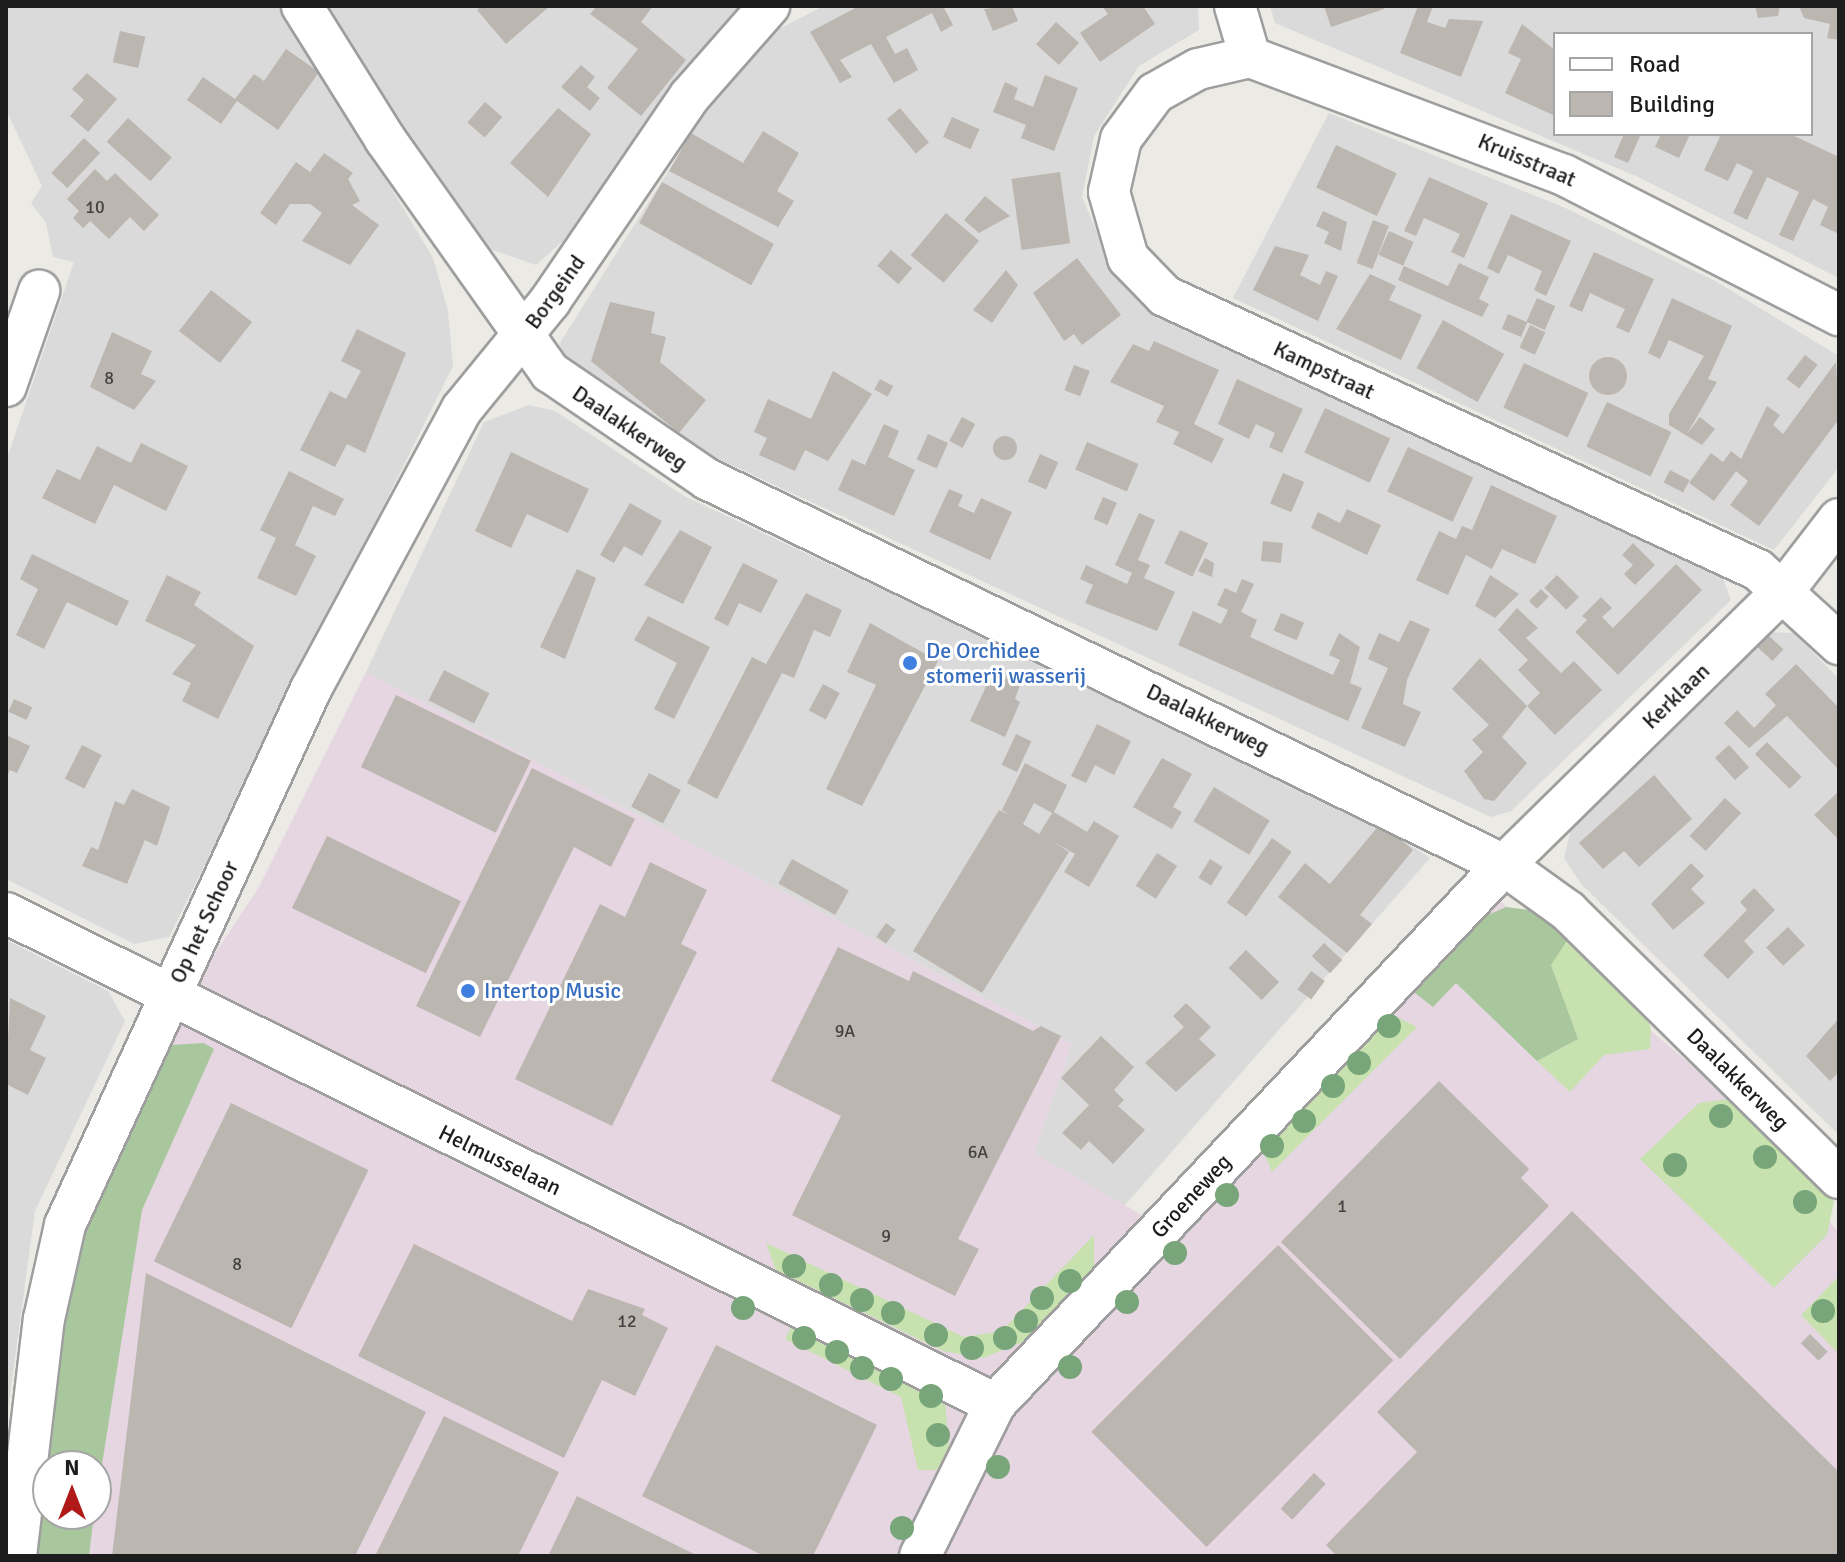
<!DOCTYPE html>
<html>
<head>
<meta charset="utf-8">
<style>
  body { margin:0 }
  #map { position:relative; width:1845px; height:1562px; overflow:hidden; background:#eceae4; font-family:Signika,sans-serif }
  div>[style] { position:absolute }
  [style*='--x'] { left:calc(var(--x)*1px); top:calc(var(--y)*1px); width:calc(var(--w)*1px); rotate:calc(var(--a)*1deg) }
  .residential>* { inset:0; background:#dadada }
  .industrial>* { inset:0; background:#e5d6e2 }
  .grass>* { inset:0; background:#c7e1af }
  .forest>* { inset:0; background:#a9c79d }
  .building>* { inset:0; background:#bcb6b1; transform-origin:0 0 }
  .round { border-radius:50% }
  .roads { filter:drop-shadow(2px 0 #9e9e9e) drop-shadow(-2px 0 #9e9e9e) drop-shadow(0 2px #9e9e9e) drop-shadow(0 -2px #9e9e9e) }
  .minor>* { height:40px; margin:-20px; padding:0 20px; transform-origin:20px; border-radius:20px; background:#fff }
  .trees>* { width:24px; height:24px; margin:-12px; border-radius:50%; background:#78a579 }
  .dots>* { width:22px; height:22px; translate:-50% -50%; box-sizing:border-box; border:4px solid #fff; border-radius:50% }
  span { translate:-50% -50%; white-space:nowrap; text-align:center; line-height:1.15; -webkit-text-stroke:6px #fff; paint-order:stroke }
  .number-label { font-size:18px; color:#454342 }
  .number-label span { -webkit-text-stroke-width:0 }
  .street-label { font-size:22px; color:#1d1d1d }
  .shop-label { font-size:22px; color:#366cbe }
  .left { translate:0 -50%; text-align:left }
  .frame { position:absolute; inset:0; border:8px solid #1d1d1d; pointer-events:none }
  .legend { position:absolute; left:1553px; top:32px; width:260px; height:104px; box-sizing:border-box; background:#fff; border:2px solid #a5a5a5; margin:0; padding:10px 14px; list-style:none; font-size:24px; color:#1d1d1d }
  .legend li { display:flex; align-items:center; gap:16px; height:40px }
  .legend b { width:40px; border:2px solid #a5a5a5 }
  .north { position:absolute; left:32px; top:1450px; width:80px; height:80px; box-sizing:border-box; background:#fff; border:2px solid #a5a5a5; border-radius:50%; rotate:0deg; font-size:22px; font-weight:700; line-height:32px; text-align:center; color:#1d1d1d }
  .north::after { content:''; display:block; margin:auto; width:28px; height:36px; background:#b01b19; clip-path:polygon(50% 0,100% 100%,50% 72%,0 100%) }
</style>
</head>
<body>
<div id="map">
  <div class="residential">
    <i style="clip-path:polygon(6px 6px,282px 6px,433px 258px,448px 311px,453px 366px,169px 937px,134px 944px,6px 879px,6px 461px,74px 262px,53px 257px,46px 223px,31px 203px,42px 186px,6px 110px)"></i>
    <i style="clip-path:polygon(320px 6px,750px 6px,581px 225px,536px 265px,484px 247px)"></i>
    <i style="clip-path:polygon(824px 6px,1198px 6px,1199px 30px,1139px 66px,1094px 136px,1082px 197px,1114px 272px,1143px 302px,1721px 573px,1731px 600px,1511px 811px,1491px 817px,656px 430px,559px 355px,561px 341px,724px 83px,773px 32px)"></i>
    <i style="clip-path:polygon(evenodd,1270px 6px,1839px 6px,1839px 278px,1638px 177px,1275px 23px,1270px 6px,1555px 34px,1811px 34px,1811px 134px,1555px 134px,1555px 34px)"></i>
    <i style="clip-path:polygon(1329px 113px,1563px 207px,1715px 281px,1839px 356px,1839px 467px,1774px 550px,1233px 298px)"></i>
    <i style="clip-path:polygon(529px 405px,555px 411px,684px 496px,1373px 820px,1430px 858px,1124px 1206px,1034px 1153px,1072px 1044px,366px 672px,484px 422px)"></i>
    <i style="clip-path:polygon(1767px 632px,1794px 633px,1839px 679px,1839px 1135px,1581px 884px,1564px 858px,1572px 824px)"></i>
    <i style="clip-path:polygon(6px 940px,108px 991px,125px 1021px,35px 1211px,6px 1424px)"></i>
  </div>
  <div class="industrial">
    <i style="clip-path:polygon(evenodd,366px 672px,1072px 1044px,1034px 1153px,1173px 1233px,1491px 893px,1727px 1096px,1839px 1233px,1839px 1556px,29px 1556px,70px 1238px,153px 1046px,258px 889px,366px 672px,48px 1466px,96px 1466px,96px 1514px,48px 1514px,48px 1466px)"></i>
  </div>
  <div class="grass">
    <i style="clip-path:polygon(1573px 932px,1644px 1003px,1651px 1030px,1650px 1049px,1604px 1055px,1570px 1092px,1537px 1061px,1578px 1039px,1551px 965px)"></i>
    <i style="clip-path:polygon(1385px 1011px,1417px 1027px,1272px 1172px,1260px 1143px)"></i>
    <i style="clip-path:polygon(1728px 1099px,1834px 1201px,1827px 1235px,1774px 1288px,1640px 1159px,1699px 1103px)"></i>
    <i style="clip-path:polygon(1094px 1235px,1094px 1268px,1023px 1342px,983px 1358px,943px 1351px,776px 1270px,766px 1243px,964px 1337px,1002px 1331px)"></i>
    <i style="clip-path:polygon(1839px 1276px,1839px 1354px,1801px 1315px)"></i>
    <i style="clip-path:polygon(793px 1324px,945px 1400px,949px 1447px,937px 1470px,918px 1470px,901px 1397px,785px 1339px)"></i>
  </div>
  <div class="forest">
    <i style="clip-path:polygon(1506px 907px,1539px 911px,1573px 932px,1551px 965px,1578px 1039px,1537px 1061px,1456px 983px,1433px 1007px,1415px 993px,1415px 978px,1468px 924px)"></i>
    <i style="clip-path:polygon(204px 1043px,214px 1049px,142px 1210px,96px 1503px,96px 1466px,48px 1466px,48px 1514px,94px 1514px,89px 1556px,29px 1556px,70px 1238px,153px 1046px)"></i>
  </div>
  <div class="building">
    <i style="clip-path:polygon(482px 6px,550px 6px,506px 44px,477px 10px)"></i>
    <i style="clip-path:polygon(597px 6px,653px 6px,641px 22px,686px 60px,641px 116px,607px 88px,638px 49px,590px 14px)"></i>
    <i style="clip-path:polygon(859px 6px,943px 6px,953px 25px,941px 32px,932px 13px,886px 37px,895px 54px,907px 48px,918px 70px,894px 83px,871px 44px,840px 60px,852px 77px,840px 83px,810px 32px)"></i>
    <i style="clip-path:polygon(1012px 6px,1018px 21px,993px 31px,984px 9px)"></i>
    <i style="clip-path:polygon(1102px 6px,1143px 6px,1155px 24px,1100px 62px,1080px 33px,1108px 14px)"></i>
    <i style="clip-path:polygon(1324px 6px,1383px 6px,1384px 9px,1331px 27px)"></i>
    <i style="clip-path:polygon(1418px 6px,1433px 6px,1427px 22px,1445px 28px,1449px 19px,1483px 21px,1461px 77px,1400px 53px)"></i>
    <i style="clip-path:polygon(1755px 6px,1780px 6px,1778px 16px,1758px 18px)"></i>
    <i style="clip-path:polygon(1799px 6px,1839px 6px,1839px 40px,1827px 38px,1830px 24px,1804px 18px)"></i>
    <i style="left:1056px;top:22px;width:31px;height:30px;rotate:42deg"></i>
    <i style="clip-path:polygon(1522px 24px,1555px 50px,1553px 115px,1505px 93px,1521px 59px,1508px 53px)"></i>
    <i style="left:120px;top:31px;width:26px;height:32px;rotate:13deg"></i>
    <i style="clip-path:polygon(286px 49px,319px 72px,278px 130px,237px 101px,221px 124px,187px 100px,203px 77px,235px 99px,254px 74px,264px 81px)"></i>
    <i style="clip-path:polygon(581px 65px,595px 77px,587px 87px,600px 98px,590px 111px,561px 87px)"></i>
    <i style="clip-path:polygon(87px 73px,117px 99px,88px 132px,70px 116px,84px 100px,72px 89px)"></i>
    <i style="clip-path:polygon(1045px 75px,1078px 88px,1054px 151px,1021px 138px,1026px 125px,993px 112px,1005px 82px,1018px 88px,1014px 99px,1033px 107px)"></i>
    <i style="left:485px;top:102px;width:23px;height:27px;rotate:41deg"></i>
    <i style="clip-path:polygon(558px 108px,591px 134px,548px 197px,510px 163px)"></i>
    <i style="left:900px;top:108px;width:45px;height:17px;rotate:50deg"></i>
    <i style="left:952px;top:117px;width:30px;height:22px;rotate:24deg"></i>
    <i style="left:128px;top:118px;width:59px;height:32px;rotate:42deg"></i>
    <i style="clip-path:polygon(763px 131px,799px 153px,777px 191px,794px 201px,778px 227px,669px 171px,691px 133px,743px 163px)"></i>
    <i style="clip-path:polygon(1624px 134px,1641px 134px,1628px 163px,1614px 157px)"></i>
    <i style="clip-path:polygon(1661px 134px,1690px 134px,1679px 158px,1655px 147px)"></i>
    <i style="clip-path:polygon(1714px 134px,1790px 134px,1839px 157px,1839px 234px,1820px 225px,1828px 207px,1813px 199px,1793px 241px,1779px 235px,1799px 192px,1767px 177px,1747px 220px,1733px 213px,1753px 171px,1737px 163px,1728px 181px,1704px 170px,1720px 137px)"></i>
    <i style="left:84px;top:138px;width:22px;height:48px;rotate:43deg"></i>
    <i style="left:1336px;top:145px;width:67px;height:47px;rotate:25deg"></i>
    <i style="clip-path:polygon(324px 153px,353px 173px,348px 179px,360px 201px,352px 205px,379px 225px,350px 265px,302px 241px,322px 213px,310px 204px,290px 204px,276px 225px,260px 213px,296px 162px,310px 172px)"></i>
    <i style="clip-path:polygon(95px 169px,107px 181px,115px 173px,159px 215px,144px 231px,130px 217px,109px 239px,90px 221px,83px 228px,73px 218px,79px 211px,67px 199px)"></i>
    <i style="left:1060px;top:172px;width:72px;height:49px;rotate:82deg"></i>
    <i style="clip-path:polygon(1429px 177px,1488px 203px,1464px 258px,1451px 252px,1460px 234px,1424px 218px,1416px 236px,1404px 231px)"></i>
    <i style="left:662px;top:182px;width:128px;height:47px;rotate:29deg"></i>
    <i style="clip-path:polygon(985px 196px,1010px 216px,979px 233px,964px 220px)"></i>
    <i style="clip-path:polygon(1323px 211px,1347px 222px,1341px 251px,1324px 243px,1329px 232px,1316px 226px)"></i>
    <i style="left:946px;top:213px;width:43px;height:55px;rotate:40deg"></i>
    <i style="clip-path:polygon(1511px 214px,1571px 241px,1546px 296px,1534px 290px,1542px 271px,1508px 255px,1499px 274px,1487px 268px)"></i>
    <i style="left:1373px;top:220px;width:17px;height:46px;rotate:21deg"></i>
    <i style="left:1389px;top:231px;width:27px;height:26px;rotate:24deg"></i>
    <i style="clip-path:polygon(1275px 246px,1309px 255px,1300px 275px,1320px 285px,1326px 271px,1338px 276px,1318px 321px,1253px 290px)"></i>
    <i style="left:891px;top:250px;width:28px;height:21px;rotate:41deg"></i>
    <i style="clip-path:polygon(1594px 252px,1654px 279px,1629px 333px,1616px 327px,1625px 309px,1607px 301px,1590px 293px,1582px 312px,1569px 306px)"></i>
    <i style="clip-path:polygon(1077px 258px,1121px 315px,1082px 345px,1074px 334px,1064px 341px,1033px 293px)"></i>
    <i style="clip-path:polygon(1459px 263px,1489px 277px,1479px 299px,1489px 304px,1482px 317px,1398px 280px,1404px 266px,1448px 286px)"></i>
    <i style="clip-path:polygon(1006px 270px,1018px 285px,992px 323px,973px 310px)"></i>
    <i style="clip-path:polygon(1370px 274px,1396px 286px,1389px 300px,1422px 315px,1401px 360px,1336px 329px)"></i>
    <i style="left:211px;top:290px;width:52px;height:52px;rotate:38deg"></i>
    <i style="left:1537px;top:298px;width:20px;height:26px;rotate:24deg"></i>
    <i style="clip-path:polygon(1672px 298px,1732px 326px,1708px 379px,1717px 382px,1687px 434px,1700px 417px,1715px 429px,1702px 445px,1669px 425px,1669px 414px,1704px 356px,1669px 340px,1660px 359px,1648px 353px)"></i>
    <i style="clip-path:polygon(610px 302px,655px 312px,651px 333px,666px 337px,660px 362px,706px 400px,679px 433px,591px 361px)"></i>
    <i style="left:1508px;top:314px;width:21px;height:16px;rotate:23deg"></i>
    <i style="left:1443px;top:320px;width:70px;height:55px;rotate:29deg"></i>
    <i style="left:1530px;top:325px;width:17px;height:25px;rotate:25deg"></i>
    <i style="clip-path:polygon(357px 329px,406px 353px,365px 453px,347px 444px,335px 467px,300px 450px,330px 391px,346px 399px,361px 371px,341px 361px)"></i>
    <i style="clip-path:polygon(112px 332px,152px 351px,141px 374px,156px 381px,134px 410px,90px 387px)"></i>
    <i style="clip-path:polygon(1154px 341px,1219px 370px,1194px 424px,1224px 439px,1212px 463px,1173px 444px,1179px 432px,1156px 422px,1164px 406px,1110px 382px,1133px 344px,1149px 351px)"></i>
    <i style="left:1805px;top:355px;width:16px;height:30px;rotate:38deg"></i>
    <i class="round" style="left:1589px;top:357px;width:38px;height:38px"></i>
    <i style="clip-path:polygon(1836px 362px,1839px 419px,1759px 526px,1730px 505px,1748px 481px,1736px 471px,1714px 501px,1689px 483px,1711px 453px,1723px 462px,1731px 451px,1741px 459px,1767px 406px,1780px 415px,1773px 425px,1783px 434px)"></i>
    <i style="left:1524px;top:363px;width:71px;height:49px;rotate:25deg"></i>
    <i style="left:1074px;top:365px;width:17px;height:27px;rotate:21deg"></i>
    <i style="clip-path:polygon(833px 371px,872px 394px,828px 461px,805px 450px,795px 471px,759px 455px,767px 438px,754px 432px,768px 399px,811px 419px)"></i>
    <i style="left:880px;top:379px;width:15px;height:12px;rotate:28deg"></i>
    <i style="clip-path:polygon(1237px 379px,1303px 409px,1282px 453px,1269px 447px,1275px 433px,1256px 424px,1249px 439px,1218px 424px)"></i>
    <i style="left:1607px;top:402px;width:71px;height:49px;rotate:25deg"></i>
    <i style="left:1325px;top:408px;width:72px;height:49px;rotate:25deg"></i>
    <i style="left:962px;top:417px;width:15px;height:27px;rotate:28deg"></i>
    <i style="clip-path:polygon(884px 424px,899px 431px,888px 457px,915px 470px,894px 516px,838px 490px,852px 459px,865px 465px)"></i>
    <i style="left:928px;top:434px;width:22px;height:28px;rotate:24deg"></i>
    <i class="round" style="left:993px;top:436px;width:24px;height:24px"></i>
    <i style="left:1087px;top:442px;width:56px;height:30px;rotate:23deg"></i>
    <i style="clip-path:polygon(141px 443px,188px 466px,166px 511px,114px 485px,95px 524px,42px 498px,57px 469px,80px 480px,97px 446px,131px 463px)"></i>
    <i style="left:1408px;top:447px;width:72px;height:49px;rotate:25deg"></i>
    <i style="clip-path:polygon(511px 452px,589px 489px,568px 533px,527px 514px,511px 548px,475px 531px)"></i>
    <i style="left:1040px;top:454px;width:20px;height:30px;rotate:24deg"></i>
    <i style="left:1670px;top:470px;width:22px;height:14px;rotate:27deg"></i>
    <i style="clip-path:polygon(289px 471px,344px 499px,335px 516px,313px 506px,295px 545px,316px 556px,296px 596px,257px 578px,276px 538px,260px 530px)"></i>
    <i style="left:1283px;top:473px;width:23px;height:33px;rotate:23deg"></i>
    <i style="clip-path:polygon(1491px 485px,1557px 516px,1535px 564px,1502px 549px,1492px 569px,1466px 555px,1448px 595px,1416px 580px,1439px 531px,1456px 539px,1462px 526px,1472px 530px)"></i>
    <i style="clip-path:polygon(949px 489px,963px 495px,958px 506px,974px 513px,981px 498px,1012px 512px,990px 560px,929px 532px)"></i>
    <i style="left:1103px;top:497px;width:15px;height:24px;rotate:23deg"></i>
    <i style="clip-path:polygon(630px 503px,662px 521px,642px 556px,624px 546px,614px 563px,600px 555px)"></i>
    <i style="clip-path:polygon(1347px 509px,1381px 525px,1367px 555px,1311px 528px,1318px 512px,1340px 523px)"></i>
    <i style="clip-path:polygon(1139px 513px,1155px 520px,1138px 560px,1150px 565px,1144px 578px,1175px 592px,1157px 631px,1085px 603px,1093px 585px,1080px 579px,1086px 565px,1127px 584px,1132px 573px,1115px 565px)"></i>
    <i style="clip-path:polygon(680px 530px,712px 547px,683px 604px,644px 585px)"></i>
    <i style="left:1180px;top:530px;width:31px;height:37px;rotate:25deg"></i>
    <i style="left:1263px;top:541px;width:20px;height:20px;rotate:6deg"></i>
    <i style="clip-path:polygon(1633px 543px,1655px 565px,1635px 585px,1624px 574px,1633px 565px,1622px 555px)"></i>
    <i style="clip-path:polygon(32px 554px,129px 601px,117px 626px,67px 602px,44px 649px,16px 635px,38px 589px,20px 579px)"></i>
    <i style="clip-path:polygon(1205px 558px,1214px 563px,1212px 577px,1198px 571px)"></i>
    <i style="clip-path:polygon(743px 563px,778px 580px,761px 613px,739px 603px,728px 626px,714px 619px)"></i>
    <i style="clip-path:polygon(1676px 564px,1702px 590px,1618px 675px,1575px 632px,1587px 620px,1582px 616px,1601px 597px,1612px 608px,1602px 617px,1613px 628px)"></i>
    <i style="clip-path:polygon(577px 569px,596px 578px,565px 659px,540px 647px)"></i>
    <i style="clip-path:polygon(167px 575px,201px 592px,194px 605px,254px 646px,218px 719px,182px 701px,191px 683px,172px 674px,196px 645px,145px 621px)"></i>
    <i style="clip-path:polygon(1490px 575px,1519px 594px,1495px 618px,1475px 606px)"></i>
    <i style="left:1557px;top:575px;width:31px;height:18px;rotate:45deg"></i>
    <i style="clip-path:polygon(1242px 579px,1254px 584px,1241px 612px,1257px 620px,1250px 637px,1333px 675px,1340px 660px,1329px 655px,1339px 633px,1360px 647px,1350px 683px,1362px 688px,1348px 721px,1178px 645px,1193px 611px,1221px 624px,1228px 610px,1217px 605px,1225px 588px,1236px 593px)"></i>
    <i style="left:1541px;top:589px;width:11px;height:17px;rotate:45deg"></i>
    <i style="clip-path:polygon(806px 593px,842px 610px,830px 637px,814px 630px,794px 678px,782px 673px,717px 799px,687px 783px,752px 657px,766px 664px)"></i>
    <i style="clip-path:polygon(1517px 608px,1538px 628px,1526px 638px,1561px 673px,1574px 661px,1602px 690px,1555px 735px,1527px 706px,1540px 693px,1518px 670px,1528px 660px,1498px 630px)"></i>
    <i style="left:1281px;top:613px;width:25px;height:19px;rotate:23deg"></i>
    <i style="clip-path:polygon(648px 616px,710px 647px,674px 719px,654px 709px,677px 663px,634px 640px)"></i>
    <i style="clip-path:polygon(1410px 620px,1430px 629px,1407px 680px,1403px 704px,1421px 712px,1405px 747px,1361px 728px,1388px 668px,1368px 659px,1379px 633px,1399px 642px)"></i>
    <i style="clip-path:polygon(870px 623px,938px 661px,862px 806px,826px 789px,876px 685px,847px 672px)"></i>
    <i style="left:1768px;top:635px;width:21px;height:16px;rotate:43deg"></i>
    <i style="clip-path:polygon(1480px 658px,1527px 706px,1502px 737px,1527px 763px,1494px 801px,1484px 799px,1464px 771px,1483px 752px,1472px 740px,1489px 725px,1452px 689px)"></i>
    <i style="clip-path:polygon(1796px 664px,1839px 708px,1839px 770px,1787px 716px,1749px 748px,1724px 723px,1737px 710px,1754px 728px,1776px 705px,1765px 694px)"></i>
    <i style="left:444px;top:670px;width:51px;height:34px;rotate:27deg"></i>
    <i style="clip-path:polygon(1007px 675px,1021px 682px,1015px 699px,1020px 702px,1005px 737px,970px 721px,989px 680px,1003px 685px)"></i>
    <i style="left:823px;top:684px;width:19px;height:30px;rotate:28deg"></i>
    <i style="left:396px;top:695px;width:150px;height:80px;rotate:26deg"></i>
    <i style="left:14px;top:699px;width:20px;height:14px;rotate:24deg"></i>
    <i style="clip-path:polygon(1097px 724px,1131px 741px,1114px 775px,1095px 765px,1086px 783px,1071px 776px)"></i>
    <i style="left:1016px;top:734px;width:17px;height:34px;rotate:25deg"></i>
    <i style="clip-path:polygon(6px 735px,30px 746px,17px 773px,10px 770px,6px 778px)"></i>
    <i style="left:1767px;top:742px;width:49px;height:17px;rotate:45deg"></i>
    <i style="left:82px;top:745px;width:22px;height:38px;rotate:27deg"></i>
    <i style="left:1729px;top:745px;width:30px;height:19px;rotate:48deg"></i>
    <i style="clip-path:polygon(1162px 758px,1192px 774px,1173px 807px,1182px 812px,1172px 829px,1133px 807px)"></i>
    <i style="clip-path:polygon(evenodd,1025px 763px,1067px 785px,1054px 812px,1087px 832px,1094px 821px,1119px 836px,1089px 887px,1064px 872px,1075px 854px,1052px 841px,1069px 852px,982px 993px,913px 951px,999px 810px,1010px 815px,1002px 810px,1025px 763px,1034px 803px,1052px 813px,1039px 834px,1023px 824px,1034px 803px)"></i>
    <i style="clip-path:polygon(532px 768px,635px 819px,611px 867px,574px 847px,480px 1037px,416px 1006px)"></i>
    <i style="left:649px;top:773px;width:36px;height:38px;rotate:28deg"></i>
    <i style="clip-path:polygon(1654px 775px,1692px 819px,1639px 867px,1624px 851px,1603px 869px,1579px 843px)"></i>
    <i style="left:1214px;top:787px;width:65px;height:40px;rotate:31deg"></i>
    <i style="clip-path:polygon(132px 789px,170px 807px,157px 846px,145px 840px,127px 884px,82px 866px,91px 847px,98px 850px,115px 801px,124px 805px)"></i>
    <i style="clip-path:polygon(1839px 791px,1839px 840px,1814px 815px)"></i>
    <i style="left:1725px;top:798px;width:22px;height:52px;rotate:43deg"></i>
    <i style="clip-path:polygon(1381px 823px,1413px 850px,1360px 915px,1372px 924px,1347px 953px,1278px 897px,1305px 863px,1330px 884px)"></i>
    <i style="left:327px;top:836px;width:149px;height:80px;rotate:26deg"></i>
    <i style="left:1272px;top:838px;width:24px;height:79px;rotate:35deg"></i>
    <i style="left:1157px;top:853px;width:24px;height:39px;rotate:33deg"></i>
    <i style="left:792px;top:859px;width:65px;height:28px;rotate:29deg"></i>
    <i style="left:1210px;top:859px;width:15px;height:22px;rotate:32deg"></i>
    <i style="clip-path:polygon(650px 862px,707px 890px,681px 944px,697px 952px,612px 1126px,515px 1079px,600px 904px,625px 917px)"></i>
    <i style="clip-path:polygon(1691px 863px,1704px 876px,1691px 889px,1705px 903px,1673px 930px,1651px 904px)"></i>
    <i style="clip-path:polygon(1754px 888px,1775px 910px,1744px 941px,1754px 952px,1728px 979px,1703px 955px,1747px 910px,1740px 902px)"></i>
    <i style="left:886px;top:923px;width:12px;height:17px;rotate:35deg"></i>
    <i style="left:1788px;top:927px;width:25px;height:30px;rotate:47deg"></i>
    <i style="left:1324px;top:943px;width:25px;height:18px;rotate:43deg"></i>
    <i style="clip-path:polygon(838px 947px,909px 981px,913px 971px,1033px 1031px,1041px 1026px,1061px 1036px,958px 1239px,979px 1249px,955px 1296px,792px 1215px,841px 1116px,771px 1081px)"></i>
    <i style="left:1246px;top:950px;width:46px;height:25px;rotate:44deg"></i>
    <i style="left:1311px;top:971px;width:17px;height:23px;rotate:36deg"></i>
    <i style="clip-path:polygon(10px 998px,46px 1016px,30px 1050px,46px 1058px,28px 1095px,6px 1084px)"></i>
    <i style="clip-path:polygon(1186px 1003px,1211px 1027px,1199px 1039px,1216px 1055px,1176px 1092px,1145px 1063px,1184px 1027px,1173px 1016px)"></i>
    <i style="clip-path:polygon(1839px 1018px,1839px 1072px,1830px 1081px,1806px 1056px)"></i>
    <i style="clip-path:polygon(1101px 1036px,1134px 1067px,1114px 1090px,1124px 1100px,1118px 1106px,1145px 1130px,1113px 1164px,1089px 1141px,1081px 1150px,1062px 1133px,1089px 1105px,1061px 1078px)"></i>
    <i style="clip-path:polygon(1439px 1081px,1529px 1169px,1521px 1178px,1549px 1206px,1400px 1359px,1281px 1242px)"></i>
    <i style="left:231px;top:1103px;width:153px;height:176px;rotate:26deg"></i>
    <i style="clip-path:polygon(1572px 1211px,1839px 1472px,1839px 1556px,1337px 1556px,1326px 1545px,1417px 1452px,1377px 1412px)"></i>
    <i style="clip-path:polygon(414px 1244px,572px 1321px,588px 1289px,645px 1309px,642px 1315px,668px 1328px,635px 1396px,602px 1380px,564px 1458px,358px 1356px)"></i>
    <i style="left:1278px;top:1245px;width:163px;height:264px;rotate:45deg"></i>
    <i style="clip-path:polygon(146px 1273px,426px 1412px,355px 1556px,112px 1556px)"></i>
    <i style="left:1810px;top:1334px;width:25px;height:13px;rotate:45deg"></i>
    <i style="clip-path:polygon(716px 1345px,877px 1425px,813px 1556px,764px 1556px,642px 1496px)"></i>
    <i style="clip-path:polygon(444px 1416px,559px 1472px,518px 1556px,375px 1556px)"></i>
    <i style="left:1314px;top:1473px;width:16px;height:49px;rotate:43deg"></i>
    <i style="clip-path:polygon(577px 1496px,698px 1556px,548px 1556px)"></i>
  </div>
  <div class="roads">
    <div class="minor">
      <i style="--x:302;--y:6;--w:157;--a:58"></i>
      <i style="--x:385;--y:139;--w:286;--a:54.7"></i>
      <i style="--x:550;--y:372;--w:190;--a:34.3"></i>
      <i style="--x:707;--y:479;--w:886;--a:25.84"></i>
      <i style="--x:1504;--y:865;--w:79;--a:35.7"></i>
      <i style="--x:1568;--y:911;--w:380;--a:44.6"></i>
      <i style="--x:1235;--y:6;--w:53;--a:73.6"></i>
      <i style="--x:1250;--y:57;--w:53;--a:167"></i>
      <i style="--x:1198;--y:69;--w:49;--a:150.8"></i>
      <i style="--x:1155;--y:93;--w:57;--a:126.5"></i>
      <i style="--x:1121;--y:139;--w:54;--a:102.8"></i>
      <i style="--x:1109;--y:192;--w:69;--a:73.9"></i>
      <i style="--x:1128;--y:258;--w:53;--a:45.8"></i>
      <i style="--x:1165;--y:296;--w:653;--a:24.8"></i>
      <i style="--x:1758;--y:570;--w:110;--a:42.4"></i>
      <i style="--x:1250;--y:57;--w:335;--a:20.6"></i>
      <i style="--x:1564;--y:175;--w:309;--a:27"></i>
      <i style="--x:6;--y:386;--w:101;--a:-70.8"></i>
      <i style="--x:6;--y:913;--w:1104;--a:26.4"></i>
      <i style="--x:16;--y:1556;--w:239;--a:-83.3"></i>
      <i style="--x:44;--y:1319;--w:96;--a:-77.4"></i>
      <i style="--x:65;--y:1225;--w:590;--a:-65.35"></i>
      <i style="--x:311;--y:689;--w:318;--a:-61.7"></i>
      <i style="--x:462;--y:409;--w:139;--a:-50.8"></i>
      <i style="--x:550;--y:301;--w:248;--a:-55.7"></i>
      <i style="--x:690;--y:96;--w:120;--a:-48.7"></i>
      <i style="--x:920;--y:1556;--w:169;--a:-63.7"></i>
      <i style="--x:995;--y:1404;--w:741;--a:-46.64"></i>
      <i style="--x:1504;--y:865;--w:394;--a:-44.5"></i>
      <i style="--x:1785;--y:589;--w:88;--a:-52.4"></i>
    </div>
  </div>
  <div class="trees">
    <i style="left:1389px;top:1026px"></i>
    <i style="left:1359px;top:1063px"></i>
    <i style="left:1333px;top:1086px"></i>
    <i style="left:1721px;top:1116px"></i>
    <i style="left:1304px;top:1121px"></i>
    <i style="left:1272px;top:1146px"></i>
    <i style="left:1765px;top:1157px"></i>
    <i style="left:1675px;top:1165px"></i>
    <i style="left:1227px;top:1195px"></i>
    <i style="left:1805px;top:1202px"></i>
    <i style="left:1175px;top:1253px"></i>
    <i style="left:794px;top:1266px"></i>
    <i style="left:1070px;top:1281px"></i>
    <i style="left:831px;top:1285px"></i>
    <i style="left:1042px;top:1298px"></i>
    <i style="left:862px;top:1300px"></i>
    <i style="left:1127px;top:1302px"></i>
    <i style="left:743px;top:1308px"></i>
    <i style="left:1823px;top:1311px"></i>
    <i style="left:893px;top:1313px"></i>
    <i style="left:1026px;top:1321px"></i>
    <i style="left:936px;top:1335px"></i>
    <i style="left:804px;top:1338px"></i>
    <i style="left:1005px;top:1338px"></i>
    <i style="left:972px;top:1348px"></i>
    <i style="left:837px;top:1352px"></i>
    <i style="left:1070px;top:1367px"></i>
    <i style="left:862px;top:1368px"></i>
    <i style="left:891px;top:1379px"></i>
    <i style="left:931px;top:1396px"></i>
    <i style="left:938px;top:1435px"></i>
    <i style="left:998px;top:1467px"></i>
    <i style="left:902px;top:1528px"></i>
  </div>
  <div class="dots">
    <i style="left:910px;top:663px;background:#3f7fe0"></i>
    <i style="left:468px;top:991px;background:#3f7fe0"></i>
  </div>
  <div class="number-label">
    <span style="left:95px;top:207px">10</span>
    <span style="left:109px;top:378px">8</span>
    <span style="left:845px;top:1031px">9A</span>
    <span style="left:978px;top:1152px">6A</span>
    <span style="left:1342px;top:1206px">1</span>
    <span style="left:886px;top:1236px">9</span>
    <span style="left:237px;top:1264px">8</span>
    <span style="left:627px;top:1321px">12</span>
  </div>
  <div class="street-label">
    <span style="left:1527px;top:160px;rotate:23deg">Kruisstraat</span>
    <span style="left:555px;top:292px;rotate:-54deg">Borgeind</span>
    <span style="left:1324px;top:370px;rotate:25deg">Kampstraat</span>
    <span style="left:630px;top:428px;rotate:34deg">Daalakkerweg</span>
    <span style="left:1676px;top:696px;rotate:-44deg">Kerklaan</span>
    <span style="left:1208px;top:719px;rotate:26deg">Daalakkerweg</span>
    <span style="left:204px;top:922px;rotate:-65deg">Op het Schoor</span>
    <span style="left:1738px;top:1079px;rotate:45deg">Daalakkerweg</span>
    <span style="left:500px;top:1160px;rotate:26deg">Helmusselaan</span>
    <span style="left:1191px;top:1196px;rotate:-47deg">Groeneweg</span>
  </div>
  <div class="shop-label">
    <span class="left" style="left:926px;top:663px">De Orchidee<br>stomerij wasserij</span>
    <span class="left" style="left:484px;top:991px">Intertop Music</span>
  </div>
  <div class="frame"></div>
  <ul class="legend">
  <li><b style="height:10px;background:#fff"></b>Road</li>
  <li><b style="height:22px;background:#bcb6b1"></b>Building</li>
  </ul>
  <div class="north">N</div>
</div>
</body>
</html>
